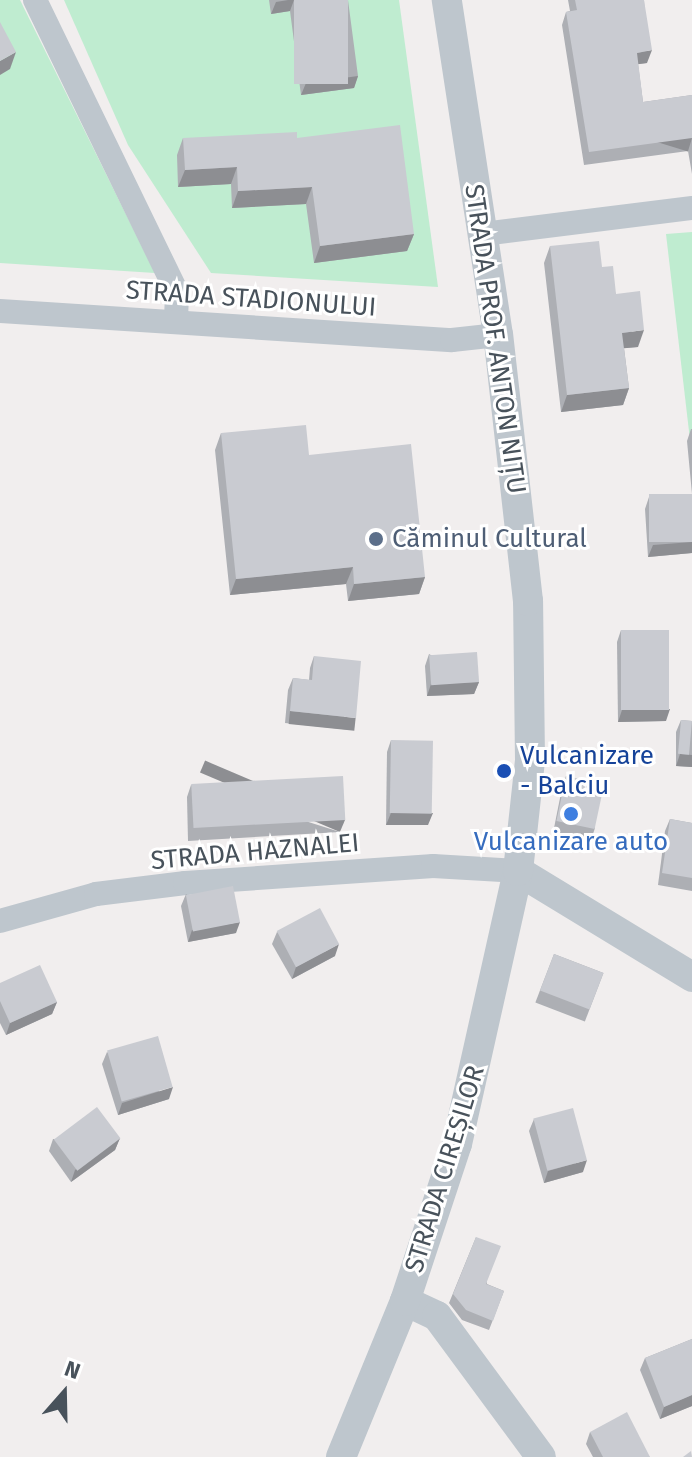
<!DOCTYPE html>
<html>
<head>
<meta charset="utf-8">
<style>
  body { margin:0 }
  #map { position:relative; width:692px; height:1457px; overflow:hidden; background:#f1eeee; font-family:"Fira Sans",sans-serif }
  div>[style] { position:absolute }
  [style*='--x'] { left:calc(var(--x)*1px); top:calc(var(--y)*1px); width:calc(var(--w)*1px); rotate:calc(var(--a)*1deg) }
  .green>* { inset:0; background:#bfecd0 }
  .minor>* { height:24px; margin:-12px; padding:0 12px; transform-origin:12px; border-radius:12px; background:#bec6cd }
  .tertiary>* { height:30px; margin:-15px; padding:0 15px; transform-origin:15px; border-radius:15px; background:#bec6cd }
  .wall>* { inset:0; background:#adafb4; transform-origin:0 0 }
  .shaded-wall>* { inset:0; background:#8d8e92; transform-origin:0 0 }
  .building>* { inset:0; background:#c9cbd1; transform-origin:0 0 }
  .dots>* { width:22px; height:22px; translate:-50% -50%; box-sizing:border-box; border:4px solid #fff; border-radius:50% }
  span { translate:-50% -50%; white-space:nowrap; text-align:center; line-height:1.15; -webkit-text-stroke:6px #fff; paint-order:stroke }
  .street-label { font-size:26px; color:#48525b }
  .service-label { font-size:26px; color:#4e5e75 }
  .left { translate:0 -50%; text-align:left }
  .transit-label { font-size:26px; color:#164399 }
  .shop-label { font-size:26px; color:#366cbe }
  .north { position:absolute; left:24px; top:1353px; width:80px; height:80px; -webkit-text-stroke:6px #fff; paint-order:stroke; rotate:20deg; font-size:22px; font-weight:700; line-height:32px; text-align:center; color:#48525b }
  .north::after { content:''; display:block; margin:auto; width:28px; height:36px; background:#48525b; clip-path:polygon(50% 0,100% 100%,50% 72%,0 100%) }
</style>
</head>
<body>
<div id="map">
  <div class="green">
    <i style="clip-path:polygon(0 0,20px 0,155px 273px,0 263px)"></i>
    <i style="clip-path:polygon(64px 0,399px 0,438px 287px,211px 273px,128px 145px)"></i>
    <i style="clip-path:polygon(692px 232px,692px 457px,666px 234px)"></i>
  </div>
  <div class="minor">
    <i style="--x:35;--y:0;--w:325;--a:64.1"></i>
    <i style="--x:177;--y:292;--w:30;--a:92"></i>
    <i style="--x:483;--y:234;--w:211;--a:-7.1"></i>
    <i style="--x:0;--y:311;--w:453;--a:3.7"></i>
    <i style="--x:452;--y:340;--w:46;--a:-6.2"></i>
    <i style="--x:0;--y:921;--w:100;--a:-15.7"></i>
    <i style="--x:96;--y:894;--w:90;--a:-7"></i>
    <i style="--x:185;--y:883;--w:249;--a:-3.9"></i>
    <i style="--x:433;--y:866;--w:85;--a:3.4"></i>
  </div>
  <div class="tertiary">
    <i style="--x:518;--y:871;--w:204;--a:31.3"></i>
    <i style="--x:405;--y:1301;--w:35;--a:25"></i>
    <i style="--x:437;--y:1316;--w:175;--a:53.6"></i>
    <i style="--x:341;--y:1457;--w:169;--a:-67.7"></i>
    <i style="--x:405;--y:1301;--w:165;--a:-71.7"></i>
    <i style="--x:457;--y:1144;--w:280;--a:-77.4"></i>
    <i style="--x:518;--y:871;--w:112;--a:-83.8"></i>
    <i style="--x:530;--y:760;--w:159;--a:-90.7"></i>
    <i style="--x:528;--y:601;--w:268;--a:-96.4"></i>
    <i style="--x:498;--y:335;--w:339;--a:-98.7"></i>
  </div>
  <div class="wall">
    <i style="clip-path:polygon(269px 0,348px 0,358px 76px,354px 88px,301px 95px,290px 11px,271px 14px)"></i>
    <i style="clip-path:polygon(568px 0,644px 0,647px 63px,638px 64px,643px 102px,692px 95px,692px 174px,688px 151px,584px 165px,562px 25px,566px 12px,570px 11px)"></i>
    <i style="clip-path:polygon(183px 138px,297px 138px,414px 234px,407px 251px,314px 263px,306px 204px,232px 208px,231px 184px,178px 187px,177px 155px)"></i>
    <i style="clip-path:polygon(550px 246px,602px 267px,616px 294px,638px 347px,624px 348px,629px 388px,623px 405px,561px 412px,544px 263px)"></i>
    <i style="clip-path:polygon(691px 429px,692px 429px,692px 553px,648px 557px,645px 509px,649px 497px,692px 494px,687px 441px)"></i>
    <i style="clip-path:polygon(221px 433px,309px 455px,425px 577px,419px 594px,348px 601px,346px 584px,230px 595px,215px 450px)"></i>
    <i style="clip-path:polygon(621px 630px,666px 721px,618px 722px,617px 642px)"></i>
    <i style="clip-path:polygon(429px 654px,479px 682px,474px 694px,427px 696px,425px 666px)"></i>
    <i style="clip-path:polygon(314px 656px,351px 730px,285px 723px,288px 690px,293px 678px,309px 680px,310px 668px)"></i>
    <i style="clip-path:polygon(681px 720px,692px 721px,692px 767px,676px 766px,676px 732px)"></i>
    <i style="clip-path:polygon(391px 740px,428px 825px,386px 825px,387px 752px)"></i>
    <i style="clip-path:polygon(566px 776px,595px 828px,591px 840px,553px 833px,562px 788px)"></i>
    <i style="clip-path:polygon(191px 785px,340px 832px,188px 841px,187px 797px)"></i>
    <i style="clip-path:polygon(670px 819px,692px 823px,692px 891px,658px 885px,665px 831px)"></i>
    <i style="clip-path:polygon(186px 894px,236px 933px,188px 942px,181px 906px)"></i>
    <i style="clip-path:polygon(277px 932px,335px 956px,292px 979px,272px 944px)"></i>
    <i style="left:554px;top:954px;width:53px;height:52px;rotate:21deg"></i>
    <i style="clip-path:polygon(0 983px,57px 1002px,52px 1014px,6px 1035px,0 1023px)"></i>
    <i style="clip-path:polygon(107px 1052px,169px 1099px,118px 1115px,102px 1064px)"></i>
    <i style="clip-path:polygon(534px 1119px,583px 1172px,544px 1183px,529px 1131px)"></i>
    <i style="clip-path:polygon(120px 1138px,115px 1150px,71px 1182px,49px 1151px,53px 1139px)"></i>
    <i style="clip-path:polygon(476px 1237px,487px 1284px,504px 1291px,489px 1330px,462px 1320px,449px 1303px)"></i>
    <i style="clip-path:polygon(692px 1339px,692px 1406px,660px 1419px,640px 1370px,645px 1358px)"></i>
    <i style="clip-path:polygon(590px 1432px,650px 1457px,593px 1457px,586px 1444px)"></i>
  </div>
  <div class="shaded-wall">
    <i style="clip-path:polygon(288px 0,294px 0,290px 11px,271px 14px,276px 2px)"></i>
    <i style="clip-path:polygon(652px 50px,647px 63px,632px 65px,637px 53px)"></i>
    <i style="clip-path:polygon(16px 52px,10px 69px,0 75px,0 61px)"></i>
    <i style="clip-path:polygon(358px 76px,354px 88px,301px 95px,306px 83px)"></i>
    <i style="left:692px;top:138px;width:14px;height:104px;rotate:107deg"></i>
    <i style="clip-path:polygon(237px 167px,231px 184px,178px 187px,185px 170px)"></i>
    <i style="clip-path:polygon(312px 187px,306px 204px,232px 208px,238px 191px)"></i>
    <i style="clip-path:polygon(414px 234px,407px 251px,314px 263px,320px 246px)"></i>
    <i style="clip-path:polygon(644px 330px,638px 347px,616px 349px,622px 333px)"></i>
    <i style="clip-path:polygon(629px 388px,623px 405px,561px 412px,567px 395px)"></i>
    <i style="clip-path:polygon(692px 542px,692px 553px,648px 557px,653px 545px)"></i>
    <i style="clip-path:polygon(353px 567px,346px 584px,230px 595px,236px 579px)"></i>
    <i style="clip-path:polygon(425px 577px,419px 594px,348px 601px,354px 584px)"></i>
    <i style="clip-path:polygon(479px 682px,474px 694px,427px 696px,431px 684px)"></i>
    <i style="clip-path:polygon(670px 709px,666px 721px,618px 722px,622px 710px)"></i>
    <i style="left:290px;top:711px;width:66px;height:13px;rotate:6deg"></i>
    <i style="clip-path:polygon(680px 754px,692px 755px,692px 767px,676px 766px)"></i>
    <i style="clip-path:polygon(391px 813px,433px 813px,428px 825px,386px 825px)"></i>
    <i style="left:345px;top:820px;width:13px;height:152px;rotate:113deg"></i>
    <i style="clip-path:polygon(240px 922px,236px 933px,188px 942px,192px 930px)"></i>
    <i style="clip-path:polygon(339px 944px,335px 956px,292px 979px,296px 967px)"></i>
    <i style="clip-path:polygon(57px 1002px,52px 1014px,6px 1035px,10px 1023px)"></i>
    <i style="clip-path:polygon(173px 1087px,169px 1099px,118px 1115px,122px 1103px)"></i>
    <i style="clip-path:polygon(120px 1138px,115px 1150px,71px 1182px,75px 1170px)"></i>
    <i style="clip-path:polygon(587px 1160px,583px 1172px,544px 1183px,548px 1171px)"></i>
    <i style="clip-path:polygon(692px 1395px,692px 1406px,660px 1419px,664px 1407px)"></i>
  </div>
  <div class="building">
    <i style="left:294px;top:0;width:54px;height:84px"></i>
    <i style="clip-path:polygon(575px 0,644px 0,652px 50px,637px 53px,643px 102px,692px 95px,692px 138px,589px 152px,566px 12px,577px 10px)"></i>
    <i style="clip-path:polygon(0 22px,16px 52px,0 61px)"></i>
    <i style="clip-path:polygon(400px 125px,414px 234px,320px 246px,312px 187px,238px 191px,237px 167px,185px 170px,183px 138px,297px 132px,297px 138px)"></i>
    <i style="clip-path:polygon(599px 241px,602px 267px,613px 266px,616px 294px,640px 291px,644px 330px,622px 333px,629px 388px,567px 395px,550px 246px)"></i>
    <i style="clip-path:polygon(306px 425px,309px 455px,411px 444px,425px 577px,354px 584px,353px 567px,236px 579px,221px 433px)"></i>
    <i style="left:692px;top:494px;width:48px;height:43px;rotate:90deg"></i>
    <i style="left:621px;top:630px;width:48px;height:80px"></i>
    <i style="left:477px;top:652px;width:30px;height:48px;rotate:86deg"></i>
    <i style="clip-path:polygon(314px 656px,361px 661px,356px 718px,290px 711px,293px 678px,312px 680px)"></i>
    <i style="left:681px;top:720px;width:11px;height:34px;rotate:5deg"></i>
    <i style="left:391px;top:740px;width:42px;height:73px;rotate:1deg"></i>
    <i style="left:343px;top:776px;width:44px;height:152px;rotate:87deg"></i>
    <i style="left:566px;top:776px;width:39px;height:46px;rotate:12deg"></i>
    <i style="clip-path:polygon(670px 819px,692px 823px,692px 878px,662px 873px)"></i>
    <i style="left:233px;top:886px;width:37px;height:48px;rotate:79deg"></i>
    <i style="left:320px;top:908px;width:41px;height:49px;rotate:62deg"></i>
    <i style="left:554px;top:954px;width:53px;height:39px;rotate:21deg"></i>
    <i style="clip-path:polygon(40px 965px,57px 1002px,10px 1023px,0 1001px,0 983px)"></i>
    <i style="left:158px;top:1036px;width:53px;height:53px;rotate:74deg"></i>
    <i style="left:97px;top:1107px;width:39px;height:54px;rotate:53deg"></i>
    <i style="left:573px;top:1108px;width:54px;height:41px;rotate:75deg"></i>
    <i style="clip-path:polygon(476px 1237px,501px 1246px,486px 1284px,504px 1291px,493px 1321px,466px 1310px,453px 1294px)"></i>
    <i style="clip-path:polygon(692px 1339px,692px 1395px,664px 1407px,645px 1358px)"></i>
    <i style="clip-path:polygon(627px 1412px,650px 1457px,603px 1457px,590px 1432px)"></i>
    <i style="clip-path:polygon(691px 1451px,692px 1457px,683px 1457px)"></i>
  </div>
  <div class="dots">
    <i style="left:376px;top:539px;background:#5c6f8a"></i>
    <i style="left:504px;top:771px;background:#1a4fb4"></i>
    <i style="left:571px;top:814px;background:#3f7fe0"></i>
  </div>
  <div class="street-label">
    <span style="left:251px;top:299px;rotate:4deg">STRADA STADIONULUI</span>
    <span style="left:495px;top:339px;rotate:82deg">STRADA PROF. ANTON NIȚU</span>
    <span style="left:255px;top:852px;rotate:-5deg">STRADA HAZNALEI</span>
    <span style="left:445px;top:1169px;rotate:-73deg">STRADA CIREȘILOR</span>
  </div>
  <div class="service-label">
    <span class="left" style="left:392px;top:539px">Căminul Cultural</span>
  </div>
  <div class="transit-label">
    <span class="left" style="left:520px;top:771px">Vulcanizare<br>- Balciu</span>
  </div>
  <div class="shop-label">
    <span style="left:571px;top:842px">Vulcanizare auto</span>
  </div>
  <div class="north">N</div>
</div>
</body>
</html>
